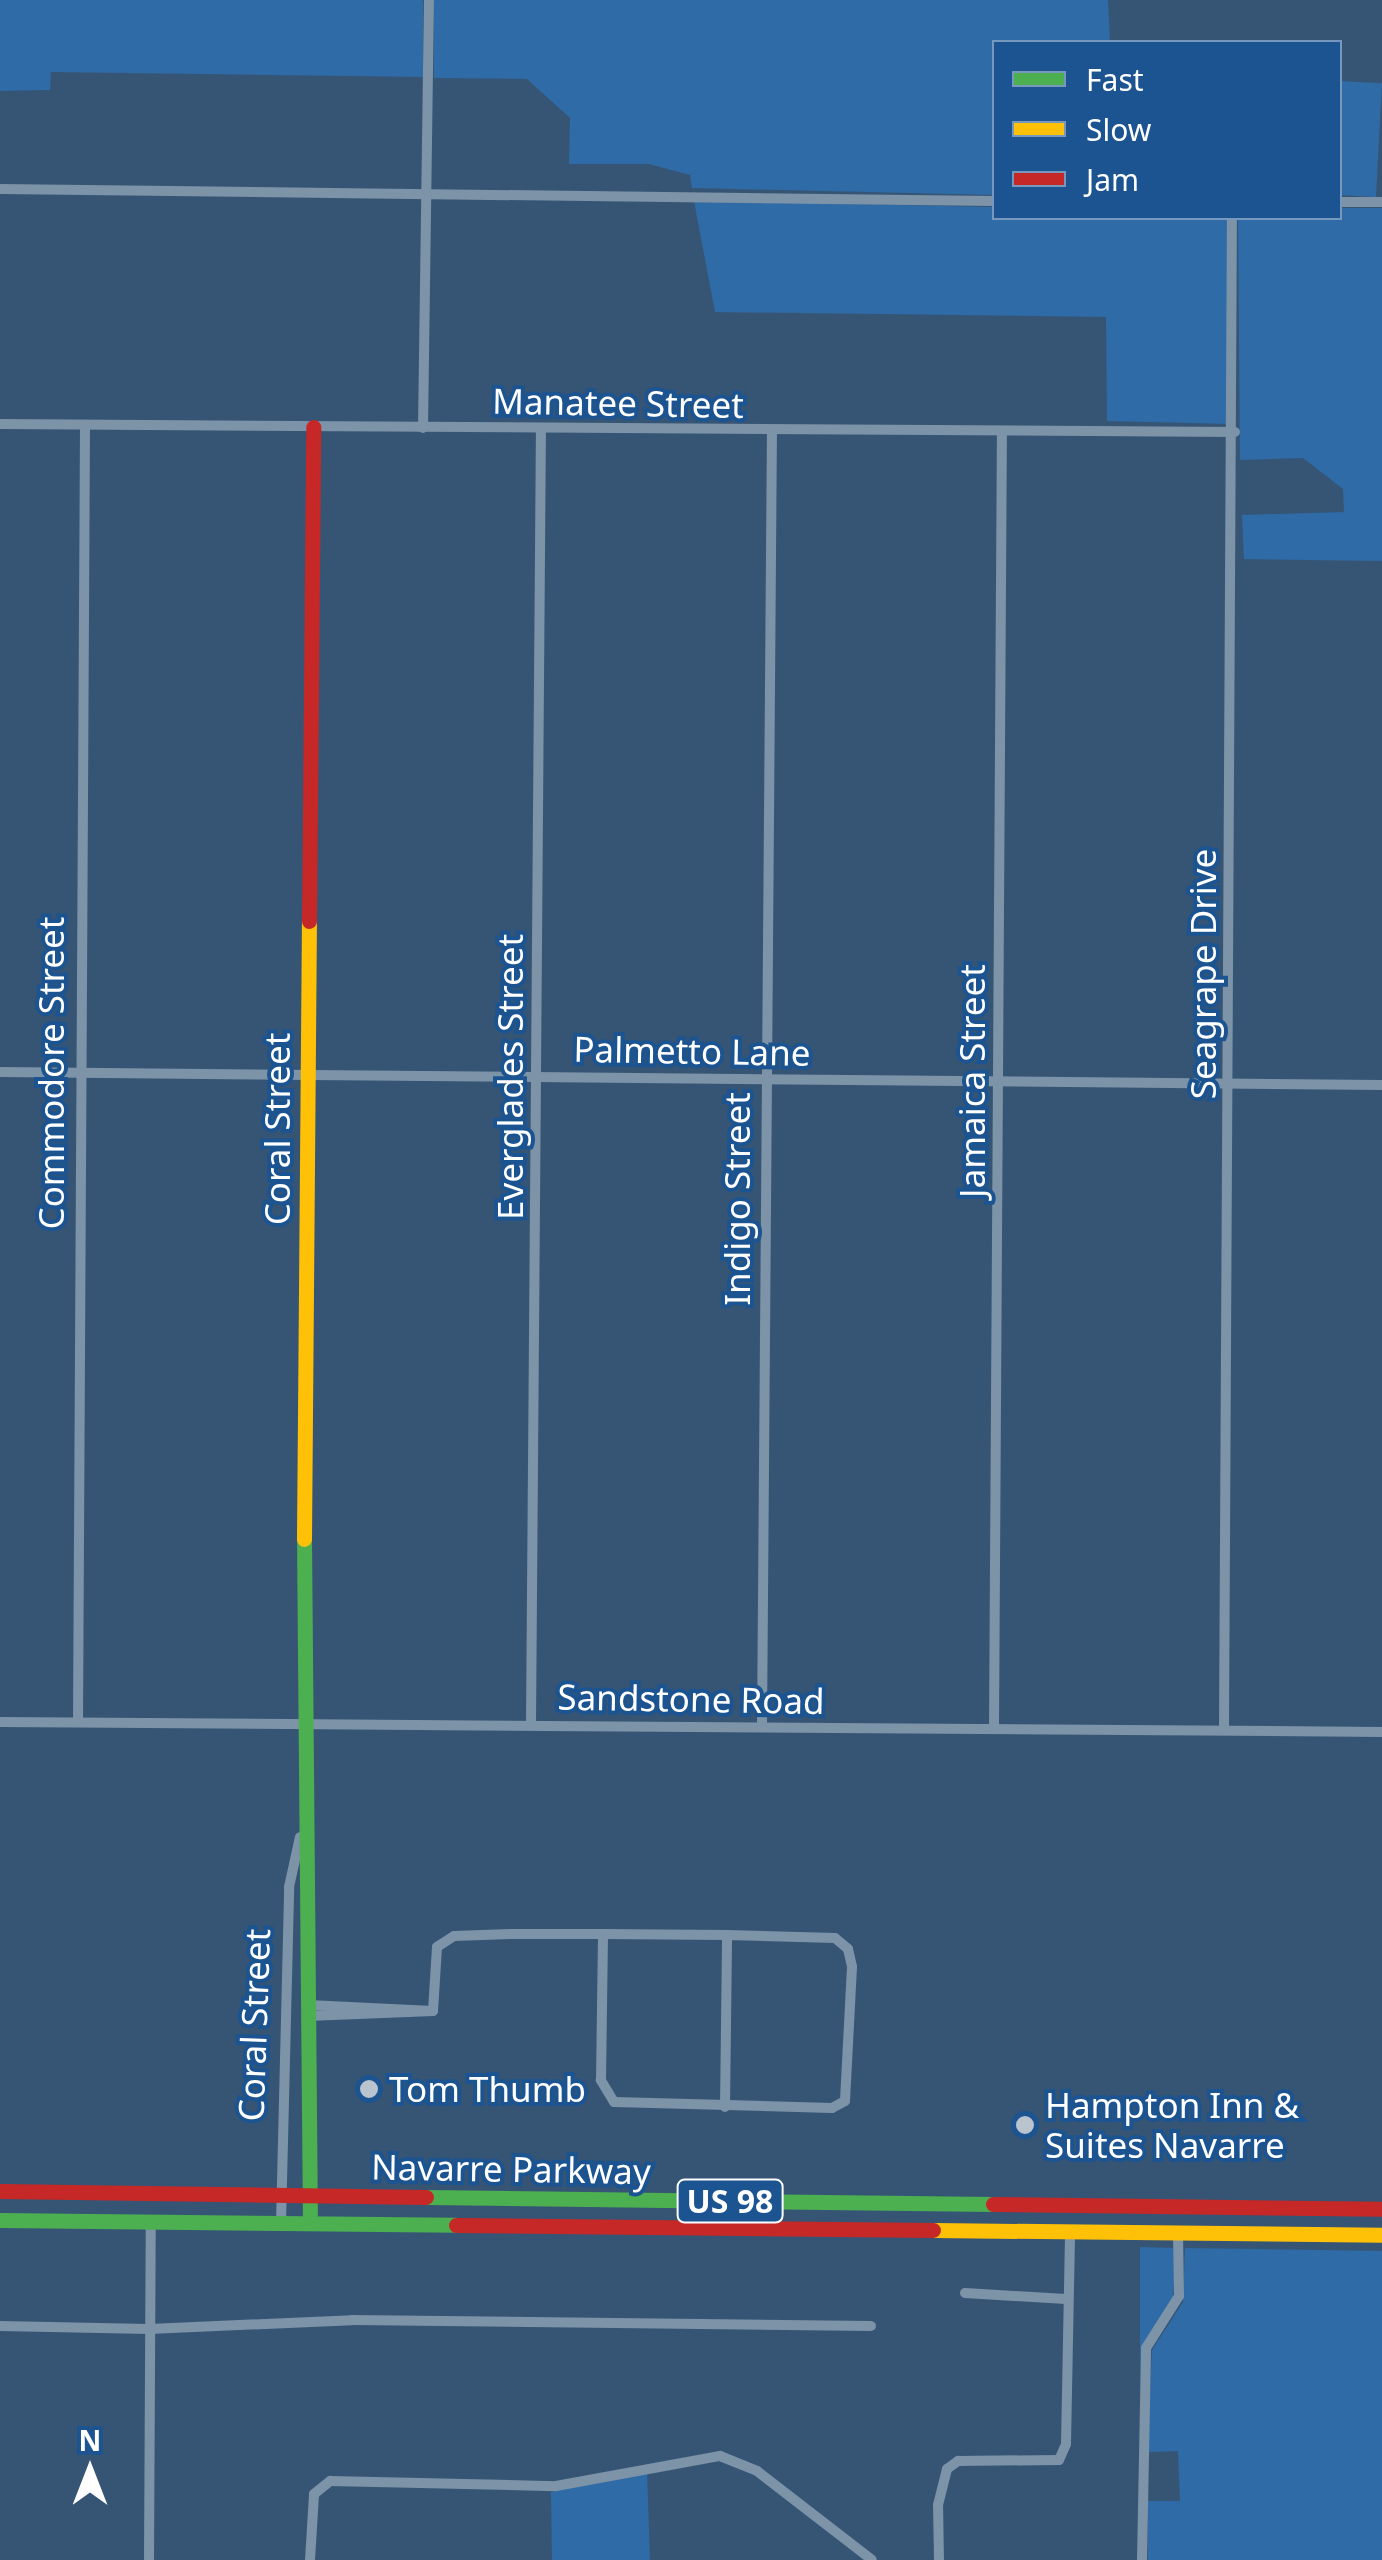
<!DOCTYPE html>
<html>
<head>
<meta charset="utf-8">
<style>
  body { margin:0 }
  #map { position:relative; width:1382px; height:2560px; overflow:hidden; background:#365575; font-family:"Noto Sans",sans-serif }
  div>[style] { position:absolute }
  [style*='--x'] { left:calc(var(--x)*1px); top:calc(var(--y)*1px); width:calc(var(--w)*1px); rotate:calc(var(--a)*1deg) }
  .green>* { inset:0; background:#2f6ba6; transform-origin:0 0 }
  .street>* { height:10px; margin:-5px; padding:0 5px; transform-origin:5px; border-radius:5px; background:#7d93a8 }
  .fast>* { height:15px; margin:-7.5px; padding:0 7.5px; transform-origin:7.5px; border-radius:7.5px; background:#4caf50 }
  .slow>* { height:15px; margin:-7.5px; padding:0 7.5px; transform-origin:7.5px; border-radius:7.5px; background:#ffc107 }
  .jam>* { height:15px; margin:-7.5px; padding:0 7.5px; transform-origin:7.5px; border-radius:7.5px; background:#c62828 }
  .dots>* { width:28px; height:28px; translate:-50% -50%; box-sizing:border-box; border:5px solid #1b5490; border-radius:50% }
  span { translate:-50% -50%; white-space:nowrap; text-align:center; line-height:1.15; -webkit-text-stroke:8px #1b5490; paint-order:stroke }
  .shield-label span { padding:2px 8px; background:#1b5490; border:2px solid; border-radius:8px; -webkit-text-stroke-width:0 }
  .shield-label { font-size:32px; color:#fff; font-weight:700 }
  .street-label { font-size:35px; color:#fff }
  .poi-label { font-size:35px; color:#fff }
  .left { translate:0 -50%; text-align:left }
  .legend { position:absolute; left:992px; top:40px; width:350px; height:180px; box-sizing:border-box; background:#1b5490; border:2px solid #7698bc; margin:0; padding:12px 18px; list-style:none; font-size:30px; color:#fff }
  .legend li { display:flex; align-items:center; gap:20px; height:50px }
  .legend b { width:50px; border:2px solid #7698bc }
  .north { position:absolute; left:40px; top:2420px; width:100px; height:100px; -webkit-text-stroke:8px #1b5490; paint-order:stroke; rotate:0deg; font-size:28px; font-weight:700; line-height:40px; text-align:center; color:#fff }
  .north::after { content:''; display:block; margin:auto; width:35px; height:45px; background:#fff; clip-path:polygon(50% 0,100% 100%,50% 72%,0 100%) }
</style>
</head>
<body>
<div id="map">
  <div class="green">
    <i style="clip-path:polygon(0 0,423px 0,423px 77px,51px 72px,50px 90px,0 91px)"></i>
    <i style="clip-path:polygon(434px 0,1108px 0,1110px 42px,994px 42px,994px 195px,692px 188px,690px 175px,649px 164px,569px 164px,570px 118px,527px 79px,434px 78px)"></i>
    <i style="left:1340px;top:81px;width:42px;height:114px;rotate:3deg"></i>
    <i style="clip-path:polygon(694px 201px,994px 207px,994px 218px,1227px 218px,1230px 424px,1107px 421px,1106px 317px,715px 312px)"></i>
    <i style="clip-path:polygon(1340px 208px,1382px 208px,1382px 561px,1244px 559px,1242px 515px,1344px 512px,1343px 489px,1303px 458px,1240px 460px,1238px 218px,1340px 218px)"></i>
    <i style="clip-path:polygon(1140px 2247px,1174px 2248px,1175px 2266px,1173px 2297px,1141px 2348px,1140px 2412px)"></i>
    <i style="clip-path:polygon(1185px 2248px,1382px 2251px,1382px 2560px,1148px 2560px,1148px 2501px,1180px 2501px,1178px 2451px,1149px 2452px,1148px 2431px,1152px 2350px,1183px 2302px)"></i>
    <i style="clip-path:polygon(647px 2471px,650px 2560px,552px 2560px,551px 2492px)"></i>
  </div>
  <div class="street">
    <i style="--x:0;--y:189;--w:994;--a:0.69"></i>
    <i style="--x:1340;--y:202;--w:42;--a:0"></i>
    <i style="--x:0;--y:424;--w:1235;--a:0.37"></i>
    <i style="--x:423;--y:428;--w:428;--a:-89.2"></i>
    <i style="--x:0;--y:1072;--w:1382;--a:0.54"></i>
    <i style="--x:0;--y:1722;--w:1382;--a:0.41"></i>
    <i style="--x:78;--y:1722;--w:1297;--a:-89.69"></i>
    <i style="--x:531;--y:1724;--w:1294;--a:-89.56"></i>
    <i style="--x:762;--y:1727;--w:1295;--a:-89.56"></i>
    <i style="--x:994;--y:1729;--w:1297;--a:-89.65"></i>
    <i style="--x:1224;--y:1730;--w:1512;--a:-89.7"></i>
    <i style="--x:308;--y:2005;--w:125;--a:2.7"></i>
    <i style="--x:433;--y:2011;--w:64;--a:-86.4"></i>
    <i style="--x:437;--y:1947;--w:20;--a:-33"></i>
    <i style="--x:454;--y:1936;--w:56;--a:-2"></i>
    <i style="--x:510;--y:1934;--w:93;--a:0"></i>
    <i style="--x:603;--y:1934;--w:124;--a:0.5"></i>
    <i style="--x:727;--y:1935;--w:108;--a:1.6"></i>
    <i style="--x:835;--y:1938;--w:17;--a:40"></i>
    <i style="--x:848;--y:1949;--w:18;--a:77"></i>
    <i style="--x:852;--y:1967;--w:134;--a:93"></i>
    <i style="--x:845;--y:2101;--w:15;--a:152"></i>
    <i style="--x:832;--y:2108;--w:218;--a:-178.4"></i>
    <i style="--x:614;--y:2102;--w:26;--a:-121"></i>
    <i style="--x:601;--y:2080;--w:146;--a:-89.2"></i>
    <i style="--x:308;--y:2016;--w:125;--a:-2.3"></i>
    <i style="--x:725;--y:2107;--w:172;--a:-89.3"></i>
    <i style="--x:281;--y:2223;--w:336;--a:-88.6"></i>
    <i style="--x:289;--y:1887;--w:51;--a:-77.6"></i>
    <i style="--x:965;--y:2293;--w:101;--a:3.4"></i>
    <i style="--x:0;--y:2326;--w:149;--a:1.2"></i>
    <i style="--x:149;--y:2329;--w:203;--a:-2.5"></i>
    <i style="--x:352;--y:2320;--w:519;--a:0.66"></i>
    <i style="--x:149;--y:2560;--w:338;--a:-89.7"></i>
    <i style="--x:310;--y:2560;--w:66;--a:-86.5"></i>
    <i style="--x:314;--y:2494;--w:21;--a:-39"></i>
    <i style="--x:330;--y:2481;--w:226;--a:1.3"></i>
    <i style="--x:556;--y:2486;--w:167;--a:-10.4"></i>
    <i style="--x:720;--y:2456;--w:40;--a:22"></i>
    <i style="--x:757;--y:2471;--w:145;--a:37.7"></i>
    <i style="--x:939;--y:2560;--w:55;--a:-91"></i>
    <i style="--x:938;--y:2505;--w:37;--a:-76"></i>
    <i style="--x:947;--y:2469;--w:14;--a:-36"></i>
    <i style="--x:958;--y:2461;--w:101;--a:-0.6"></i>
    <i style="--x:1059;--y:2460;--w:17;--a:-66"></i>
    <i style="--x:1066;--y:2444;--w:212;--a:-88.9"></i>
    <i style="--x:1142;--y:2560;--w:212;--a:-88.9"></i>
    <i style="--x:1146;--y:2348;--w:62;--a:-57.6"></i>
    <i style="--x:1179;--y:2296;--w:63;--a:-90.9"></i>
  </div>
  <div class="fast">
    <i style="--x:304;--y:1539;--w:684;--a:89.5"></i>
    <i style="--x:426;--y:2197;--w:567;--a:0.71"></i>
    <i style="--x:0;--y:2220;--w:456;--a:0.6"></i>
  </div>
  <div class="slow">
    <i style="--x:304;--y:1539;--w:618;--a:-89.54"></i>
    <i style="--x:933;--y:2230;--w:449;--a:0.6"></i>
  </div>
  <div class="jam">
    <i style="--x:309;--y:921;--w:494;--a:-89.5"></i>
    <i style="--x:0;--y:2191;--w:426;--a:0.8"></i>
    <i style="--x:993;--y:2204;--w:389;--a:0.7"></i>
    <i style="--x:456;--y:2225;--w:477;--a:0.6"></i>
  </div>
  <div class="dots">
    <i style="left:369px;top:2089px;background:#b9c4cf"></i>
    <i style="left:1025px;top:2125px;background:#b9c4cf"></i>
  </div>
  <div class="shield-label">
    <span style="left:730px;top:2201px">US 98</span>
  </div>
  <div class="street-label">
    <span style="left:618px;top:403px;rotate:1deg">Manatee Street</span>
    <span style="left:1203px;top:974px;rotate:-90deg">Seagrape Drive</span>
    <span style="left:692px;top:1051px;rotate:1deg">Palmetto Lane</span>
    <span style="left:51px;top:1073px;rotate:-90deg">Commodore Street</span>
    <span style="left:510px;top:1077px;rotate:-90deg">Everglades Street</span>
    <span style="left:972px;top:1081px;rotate:-90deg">Jamaica Street</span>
    <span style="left:277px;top:1129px;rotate:-90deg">Coral Street</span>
    <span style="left:737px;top:1199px;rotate:-90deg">Indigo Street</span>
    <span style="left:691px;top:1699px;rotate:1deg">Sandstone Road</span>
    <span style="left:254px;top:2025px;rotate:-88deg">Coral Street</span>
    <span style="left:511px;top:2169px;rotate:1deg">Navarre Parkway</span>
  </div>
  <div class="poi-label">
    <span class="left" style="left:389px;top:2089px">Tom Thumb</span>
    <span class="left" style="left:1045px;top:2125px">Hampton Inn &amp;<br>Suites Navarre</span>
  </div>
  <ul class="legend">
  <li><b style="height:12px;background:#4caf50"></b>Fast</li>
  <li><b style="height:12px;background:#ffc107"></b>Slow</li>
  <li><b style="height:12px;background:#c62828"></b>Jam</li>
  </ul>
  <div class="north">N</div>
</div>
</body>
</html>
